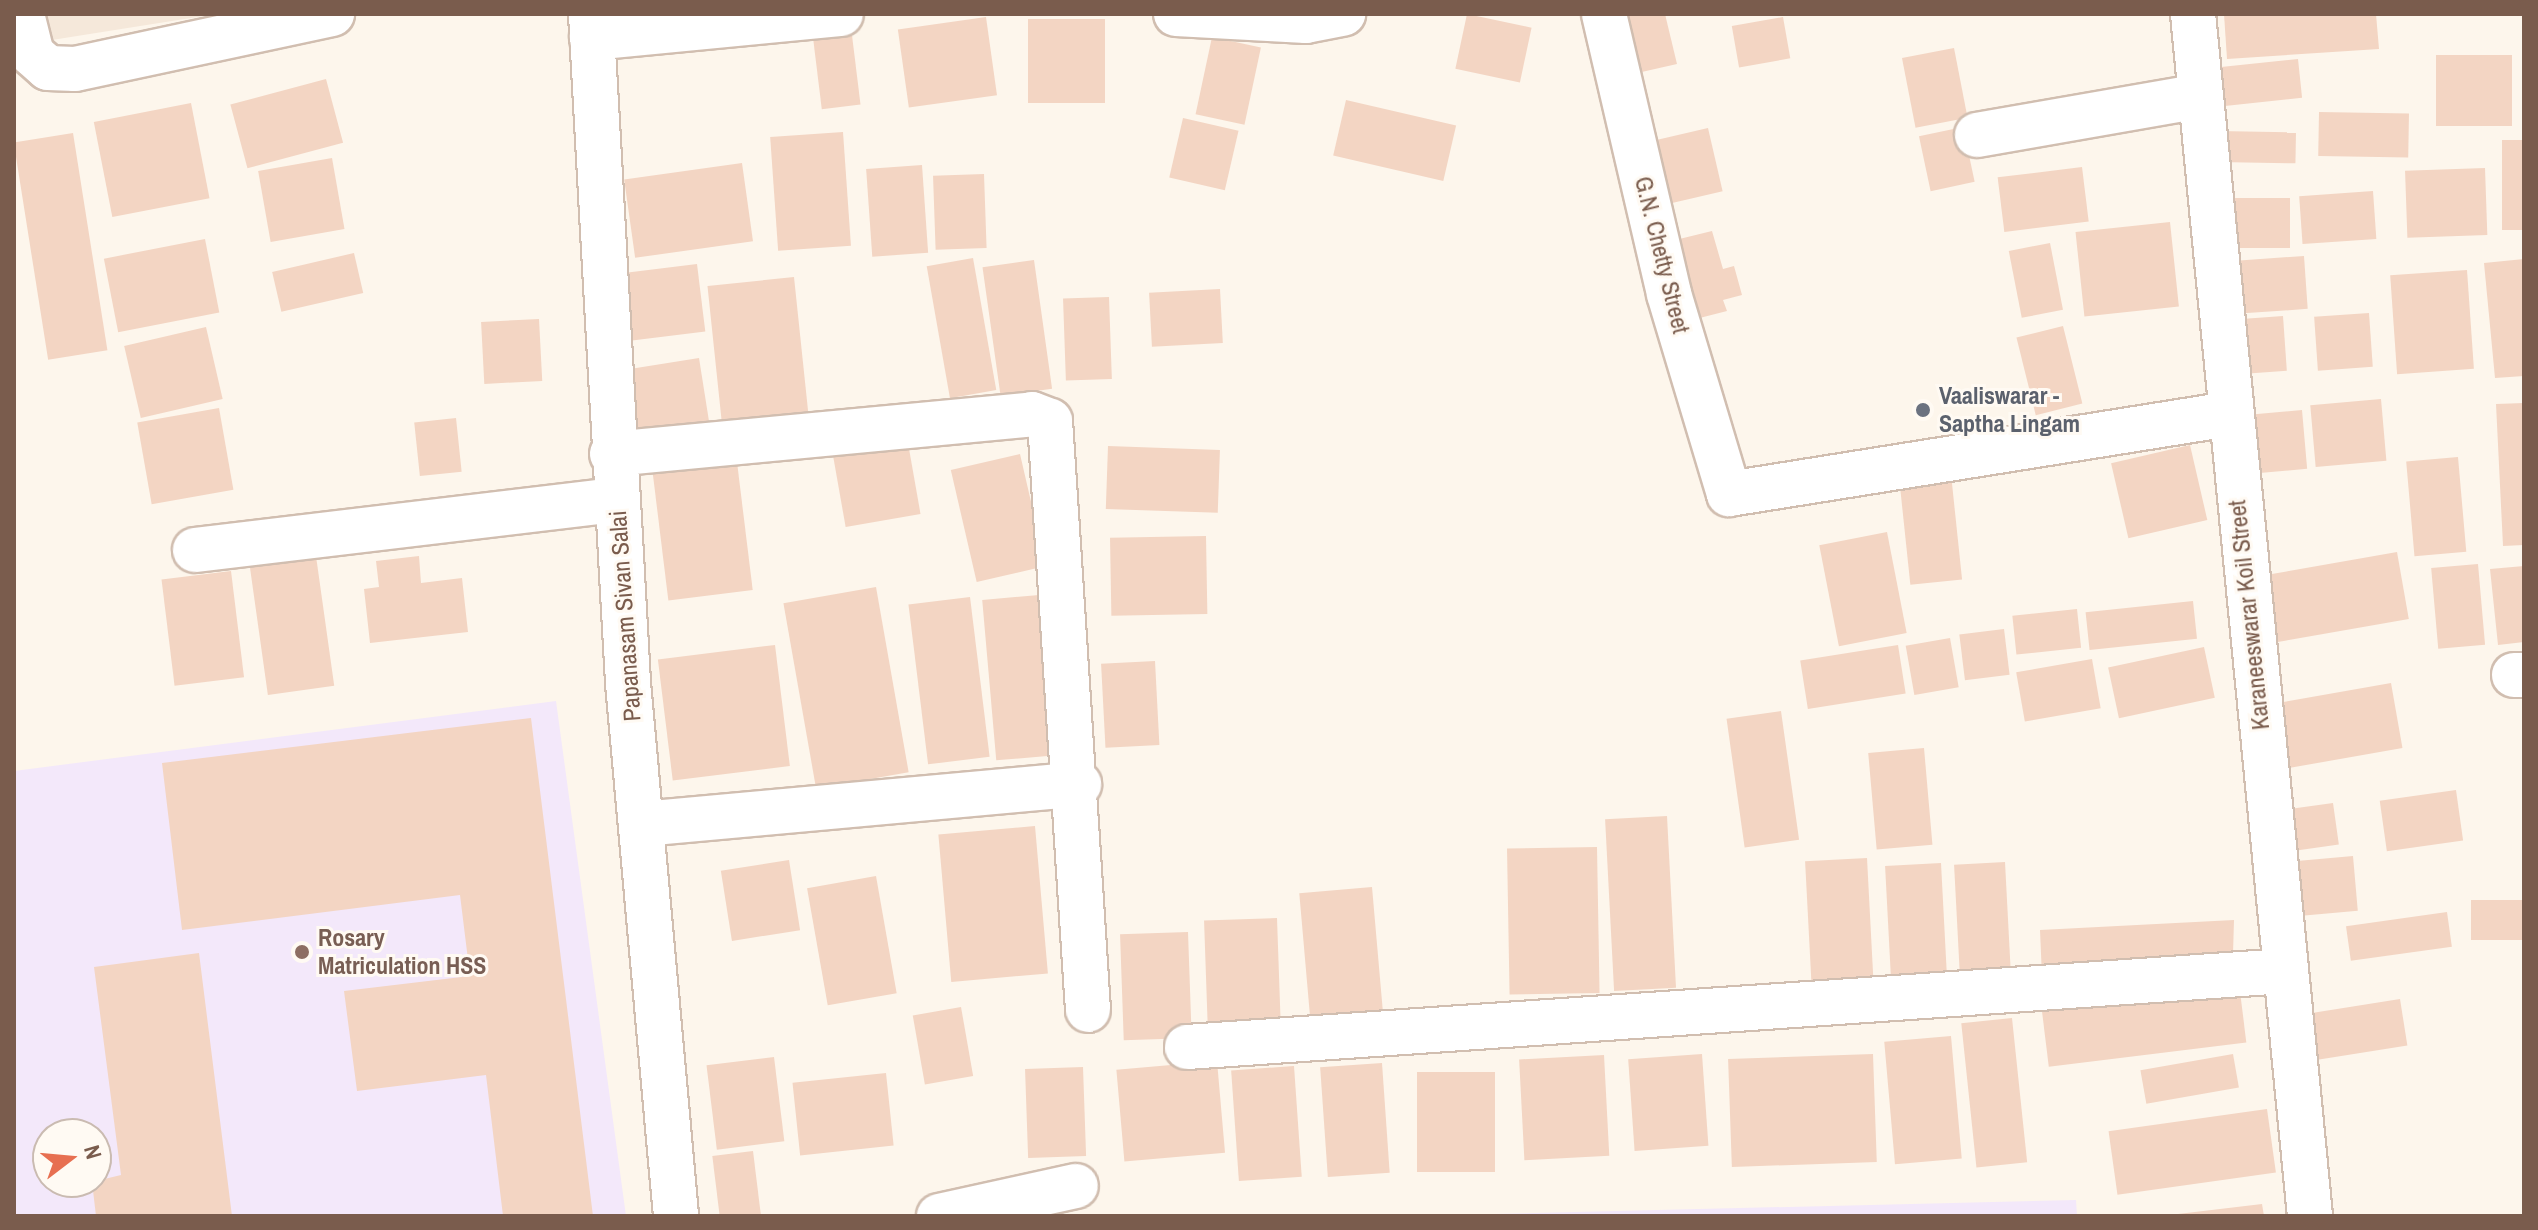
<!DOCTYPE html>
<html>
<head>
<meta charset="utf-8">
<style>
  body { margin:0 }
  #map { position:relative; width:2538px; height:1230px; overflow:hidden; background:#fdf6ec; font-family:"Archivo Narrow",sans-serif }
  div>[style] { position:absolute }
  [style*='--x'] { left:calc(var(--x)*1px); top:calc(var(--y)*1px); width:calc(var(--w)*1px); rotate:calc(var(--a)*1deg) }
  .residential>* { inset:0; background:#f5e8da }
  .education>* { inset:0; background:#f3e8fa }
  .building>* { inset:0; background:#f3d5c3; transform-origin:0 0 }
  .roads { filter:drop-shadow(2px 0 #d1beb0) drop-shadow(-2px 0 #d1beb0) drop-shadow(0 2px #d1beb0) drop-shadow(0 -2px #d1beb0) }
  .minor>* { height:44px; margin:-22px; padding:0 22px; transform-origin:22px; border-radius:22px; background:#fff }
  .dots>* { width:22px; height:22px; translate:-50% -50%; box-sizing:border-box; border:4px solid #fffaf3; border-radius:50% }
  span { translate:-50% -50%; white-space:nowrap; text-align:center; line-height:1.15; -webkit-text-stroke:6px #fffaf3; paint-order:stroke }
  .street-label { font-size:24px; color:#7a5c4d }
  .worship-label { font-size:24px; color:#5b616d; font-weight:700 }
  .left { translate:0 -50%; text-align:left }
  .education-label { font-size:24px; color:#785e54; font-weight:700 }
  .frame { position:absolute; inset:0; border:16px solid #7a5c4d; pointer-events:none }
  .north { position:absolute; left:32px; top:1118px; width:80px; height:80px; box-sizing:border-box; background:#fffaf3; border:2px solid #cabbb1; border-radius:50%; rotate:74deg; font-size:22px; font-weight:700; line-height:32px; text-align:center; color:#7a5c4d }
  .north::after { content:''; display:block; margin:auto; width:28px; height:36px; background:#e76f51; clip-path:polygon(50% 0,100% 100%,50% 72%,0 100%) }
</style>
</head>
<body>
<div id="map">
  <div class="residential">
    <i style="clip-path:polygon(14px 14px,216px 14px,14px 46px)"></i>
  </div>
  <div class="education">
    <i style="clip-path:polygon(evenodd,556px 701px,626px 1216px,14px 1216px,14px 771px,556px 701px,48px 1134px,96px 1134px,96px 1182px,48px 1182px,48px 1134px)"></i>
    <i style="clip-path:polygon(2076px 1200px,2077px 1216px,1407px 1216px)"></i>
  </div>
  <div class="building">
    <i style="left:1467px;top:14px;width:66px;height:56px;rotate:12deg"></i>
    <i style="clip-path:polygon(1609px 14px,1665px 14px,1677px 64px,1624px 76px)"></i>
    <i style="clip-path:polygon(2224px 14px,2376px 14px,2379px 49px,2227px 59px)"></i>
    <i style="left:986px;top:17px;width:79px;height:89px;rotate:82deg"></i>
    <i style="left:1783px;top:17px;width:42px;height:52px;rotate:80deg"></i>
    <i style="left:1028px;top:19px;width:77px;height:84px"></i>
    <i style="left:851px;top:27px;width:78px;height:39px;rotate:83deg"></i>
    <i style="left:1212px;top:37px;width:50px;height:79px;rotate:12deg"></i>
    <i style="left:1954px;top:48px;width:71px;height:53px;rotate:79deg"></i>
    <i style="left:2436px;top:55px;width:76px;height:71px"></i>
    <i style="left:2298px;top:59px;width:39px;height:87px;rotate:84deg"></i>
    <i style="left:326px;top:79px;width:66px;height:99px;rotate:75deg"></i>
    <i style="left:1346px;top:100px;width:113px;height:57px;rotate:13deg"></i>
    <i style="left:191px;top:103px;width:97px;height:99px;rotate:79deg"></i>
    <i style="left:2319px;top:112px;width:90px;height:44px;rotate:1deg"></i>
    <i style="left:1183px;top:118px;width:57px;height:61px;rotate:13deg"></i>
    <i style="left:1963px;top:127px;width:56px;height:45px;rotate:78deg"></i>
    <i style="left:1708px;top:128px;width:65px;height:64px;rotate:77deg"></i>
    <i style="left:2218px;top:131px;width:78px;height:31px;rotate:1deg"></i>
    <i style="left:843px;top:132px;width:114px;height:73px;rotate:86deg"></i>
    <i style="left:73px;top:133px;width:220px;height:60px;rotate:81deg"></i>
    <i style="left:2502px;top:140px;width:22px;height:90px"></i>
    <i style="left:332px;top:158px;width:72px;height:75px;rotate:80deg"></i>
    <i style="left:742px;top:163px;width:79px;height:119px;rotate:82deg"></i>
    <i style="left:922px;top:165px;width:88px;height:56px;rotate:86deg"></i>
    <i style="left:2082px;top:167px;width:55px;height:85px;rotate:83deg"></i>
    <i style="left:2485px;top:168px;width:67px;height:80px;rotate:88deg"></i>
    <i style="left:984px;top:174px;width:74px;height:51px;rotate:88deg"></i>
    <i style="left:2373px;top:191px;width:48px;height:74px;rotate:86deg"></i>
    <i style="left:2225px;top:198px;width:65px;height:50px"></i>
    <i style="left:2170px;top:222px;width:85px;height:95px;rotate:84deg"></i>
    <i style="clip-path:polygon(1712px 231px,1723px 269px,1734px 266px,1742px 295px,1723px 300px,1727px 311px,1684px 322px,1663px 243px)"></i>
    <i style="left:205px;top:239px;width:75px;height:103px;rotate:79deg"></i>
    <i style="left:2050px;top:243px;width:68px;height:42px;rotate:79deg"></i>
    <i style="left:354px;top:253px;width:41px;height:84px;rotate:77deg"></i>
    <i style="left:2304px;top:256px;width:53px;height:68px;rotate:86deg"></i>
    <i style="left:973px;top:258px;width:134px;height:47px;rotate:80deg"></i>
    <i style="clip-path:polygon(2524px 259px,2524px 376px,2495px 378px,2484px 263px)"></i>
    <i style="left:1034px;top:260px;width:130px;height:52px;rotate:82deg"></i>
    <i style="left:697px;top:264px;width:68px;height:90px;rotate:83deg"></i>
    <i style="left:2467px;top:270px;width:99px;height:77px;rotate:86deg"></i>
    <i style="left:794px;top:277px;width:140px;height:87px;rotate:84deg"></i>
    <i style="left:1220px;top:289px;width:54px;height:71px;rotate:87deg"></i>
    <i style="left:1109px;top:297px;width:82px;height:46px;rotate:88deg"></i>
    <i style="left:2369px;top:313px;width:54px;height:55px;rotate:86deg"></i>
    <i style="left:2283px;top:316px;width:55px;height:52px;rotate:86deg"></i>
    <i style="left:539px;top:319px;width:62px;height:58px;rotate:87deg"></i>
    <i style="left:2063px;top:326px;width:80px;height:48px;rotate:76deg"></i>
    <i style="left:206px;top:327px;width:74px;height:84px;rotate:77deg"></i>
    <i style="left:699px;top:358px;width:67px;height:81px;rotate:81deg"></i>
    <i style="left:2381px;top:399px;width:62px;height:71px;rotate:85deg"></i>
    <i style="clip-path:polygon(2524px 403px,2524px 545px,2503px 546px,2496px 404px)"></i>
    <i style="left:219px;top:408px;width:83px;height:83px;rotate:80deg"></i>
    <i style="left:2302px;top:410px;width:59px;height:59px;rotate:85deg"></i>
    <i style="left:456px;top:418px;width:54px;height:42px;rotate:84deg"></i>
    <i style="left:908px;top:443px;width:72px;height:76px;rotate:80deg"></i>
    <i style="left:2190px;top:445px;width:77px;height:81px;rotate:77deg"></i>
    <i style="left:1108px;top:446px;width:112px;height:63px;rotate:2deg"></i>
    <i style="left:1020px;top:454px;width:115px;height:71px;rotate:77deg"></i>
    <i style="left:2458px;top:457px;width:95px;height:52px;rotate:85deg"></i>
    <i style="left:737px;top:462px;width:129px;height:85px;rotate:83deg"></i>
    <i style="left:1951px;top:474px;width:106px;height:52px;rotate:84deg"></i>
    <i style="left:1887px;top:532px;width:103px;height:69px;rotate:79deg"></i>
    <i style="left:1206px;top:536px;width:78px;height:96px;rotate:89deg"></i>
    <i style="left:2397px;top:552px;width:68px;height:136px;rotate:80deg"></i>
    <i style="left:316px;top:556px;width:131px;height:67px;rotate:82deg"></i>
    <i style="clip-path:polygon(419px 556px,421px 583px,462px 578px,468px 632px,370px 643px,364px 589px,379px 587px,376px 561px)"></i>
    <i style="left:2478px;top:564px;width:81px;height:47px;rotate:85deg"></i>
    <i style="clip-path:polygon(2524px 566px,2524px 642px,2498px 645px,2490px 569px)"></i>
    <i style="left:231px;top:571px;width:107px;height:70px;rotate:83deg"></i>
    <i style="left:876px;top:587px;width:188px;height:94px;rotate:80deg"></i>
    <i style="left:1039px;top:595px;width:161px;height:57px;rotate:85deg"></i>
    <i style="left:970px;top:597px;width:161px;height:62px;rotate:83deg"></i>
    <i style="left:2193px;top:601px;width:38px;height:108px;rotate:84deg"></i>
    <i style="left:2077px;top:609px;width:39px;height:65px;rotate:84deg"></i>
    <i style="left:2004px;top:629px;width:46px;height:45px;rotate:83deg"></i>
    <i style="left:1950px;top:638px;width:50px;height:45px;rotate:80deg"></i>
    <i style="left:775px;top:645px;width:122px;height:118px;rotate:83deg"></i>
    <i style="left:1898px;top:645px;width:49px;height:99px;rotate:81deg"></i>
    <i style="left:2204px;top:647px;width:52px;height:98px;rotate:78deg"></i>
    <i style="left:2092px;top:659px;width:50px;height:77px;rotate:80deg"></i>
    <i style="left:1155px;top:661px;width:84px;height:54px;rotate:87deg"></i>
    <i style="left:2391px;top:683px;width:66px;height:123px;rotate:80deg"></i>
    <i style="left:1781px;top:711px;width:130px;height:55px;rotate:82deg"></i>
    <i style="clip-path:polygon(531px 718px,593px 1216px,503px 1216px,486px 1075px,357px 1091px,344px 991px,470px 976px,460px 895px,182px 930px,162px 763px)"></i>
    <i style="left:1924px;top:748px;width:97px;height:56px;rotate:85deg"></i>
    <i style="left:2456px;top:790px;width:51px;height:77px;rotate:82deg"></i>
    <i style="left:2333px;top:803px;width:42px;height:48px;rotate:82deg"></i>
    <i style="left:1667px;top:816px;width:172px;height:62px;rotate:87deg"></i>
    <i style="left:1035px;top:826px;width:148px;height:97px;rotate:85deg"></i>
    <i style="left:1597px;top:847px;width:146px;height:90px;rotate:89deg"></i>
    <i style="left:2353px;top:856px;width:55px;height:59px;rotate:85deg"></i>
    <i style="left:1867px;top:858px;width:130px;height:62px;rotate:87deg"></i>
    <i style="left:789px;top:860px;width:71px;height:69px;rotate:81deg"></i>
    <i style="left:2005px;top:862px;width:117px;height:51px;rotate:87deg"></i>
    <i style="left:1941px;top:863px;width:118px;height:56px;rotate:87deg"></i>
    <i style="left:876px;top:876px;width:119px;height:70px;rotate:80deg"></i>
    <i style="left:1372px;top:887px;width:139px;height:73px;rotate:85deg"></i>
    <i style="left:2524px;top:900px;width:40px;height:53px;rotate:90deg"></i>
    <i style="left:2447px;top:912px;width:35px;height:102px;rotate:82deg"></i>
    <i style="left:1277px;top:918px;width:115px;height:73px;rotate:88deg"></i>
    <i style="clip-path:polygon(2234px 920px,2233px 954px,2042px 977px,2040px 930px)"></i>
    <i style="left:1188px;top:932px;width:106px;height:68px;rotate:88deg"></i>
    <i style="clip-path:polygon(199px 953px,232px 1216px,96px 1216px,92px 1182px,121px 1175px,94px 967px)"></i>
    <i style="left:2239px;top:983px;width:60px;height:199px;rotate:83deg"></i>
    <i style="left:2400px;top:999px;width:47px;height:94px;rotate:81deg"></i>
    <i style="left:961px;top:1007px;width:70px;height:49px;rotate:80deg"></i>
    <i style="left:2012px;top:1018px;width:145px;height:51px;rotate:84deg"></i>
    <i style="left:1951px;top:1036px;width:123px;height:67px;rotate:85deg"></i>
    <i style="left:1702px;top:1054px;width:92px;height:74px;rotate:86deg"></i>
    <i style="left:1873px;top:1054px;width:108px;height:145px;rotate:88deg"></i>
    <i style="left:2233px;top:1054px;width:34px;height:94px;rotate:80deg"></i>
    <i style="left:1604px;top:1055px;width:101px;height:85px;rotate:87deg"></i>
    <i style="left:774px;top:1057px;width:85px;height:68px;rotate:83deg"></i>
    <i style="left:1217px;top:1061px;width:92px;height:101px;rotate:85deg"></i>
    <i style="left:1382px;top:1063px;width:110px;height:62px;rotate:86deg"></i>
    <i style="left:1294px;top:1066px;width:111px;height:63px;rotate:86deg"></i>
    <i style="left:1083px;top:1067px;width:89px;height:58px;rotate:88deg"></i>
    <i style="left:1417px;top:1072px;width:78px;height:100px"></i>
    <i style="left:886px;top:1073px;width:73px;height:94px;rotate:84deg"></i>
    <i style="left:2267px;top:1109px;width:64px;height:160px;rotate:82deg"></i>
    <i style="left:753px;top:1151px;width:64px;height:41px;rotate:83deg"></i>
    <i style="clip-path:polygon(2262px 1204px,2264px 1216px,2179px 1216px,2178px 1214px)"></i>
  </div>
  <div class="roads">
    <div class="minor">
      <i style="--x:22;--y:14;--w:41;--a:76"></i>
      <i style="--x:32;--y:54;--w:21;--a:41"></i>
      <i style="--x:48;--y:68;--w:27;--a:2"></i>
      <i style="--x:75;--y:69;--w:263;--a:-12.1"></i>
      <i style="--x:591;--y:14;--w:670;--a:86.83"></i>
      <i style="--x:628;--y:683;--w:535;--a:84.85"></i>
      <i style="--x:1176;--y:14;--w:130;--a:3.1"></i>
      <i style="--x:1306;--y:21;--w:38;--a:-11"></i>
      <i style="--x:1604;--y:14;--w:287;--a:76.9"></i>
      <i style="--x:1669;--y:294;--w:209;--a:73.3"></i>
      <i style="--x:1729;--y:494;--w:506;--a:-9.09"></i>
      <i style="--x:2193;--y:14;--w:1208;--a:84.44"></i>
      <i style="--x:592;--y:38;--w:250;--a:-5.5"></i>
      <i style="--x:1977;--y:135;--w:226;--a:-9.9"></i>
      <i style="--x:612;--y:454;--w:422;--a:-5.4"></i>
      <i style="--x:1032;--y:414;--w:19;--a:21"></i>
      <i style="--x:1050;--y:421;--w:590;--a:86.31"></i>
      <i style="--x:195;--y:550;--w:425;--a:-6.8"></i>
      <i style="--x:2514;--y:675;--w:10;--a:0"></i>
      <i style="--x:642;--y:824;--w:439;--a:-5.2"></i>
      <i style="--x:1187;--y:1047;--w:1100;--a:-3.96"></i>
      <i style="--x:939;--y:1216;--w:140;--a:-12.4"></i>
    </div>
  </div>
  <div class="dots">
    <i style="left:1923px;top:410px;background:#6b7280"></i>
    <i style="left:302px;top:952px;background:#8d6e63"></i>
  </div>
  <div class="street-label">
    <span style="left:1662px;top:255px;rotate:76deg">G.N. Chetty Street</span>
    <span style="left:2249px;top:615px;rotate:-96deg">Karaneeswarar Koil Street</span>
    <span style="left:625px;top:616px;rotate:-94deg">Papanasam Sivan Salai</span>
  </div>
  <div class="worship-label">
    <span class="left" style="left:1939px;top:410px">Vaaliswarar -<br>Saptha Lingam</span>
  </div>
  <div class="education-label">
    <span class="left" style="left:318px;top:952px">Rosary<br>Matriculation HSS</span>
  </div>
  <div class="frame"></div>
  <div class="north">N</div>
</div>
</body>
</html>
